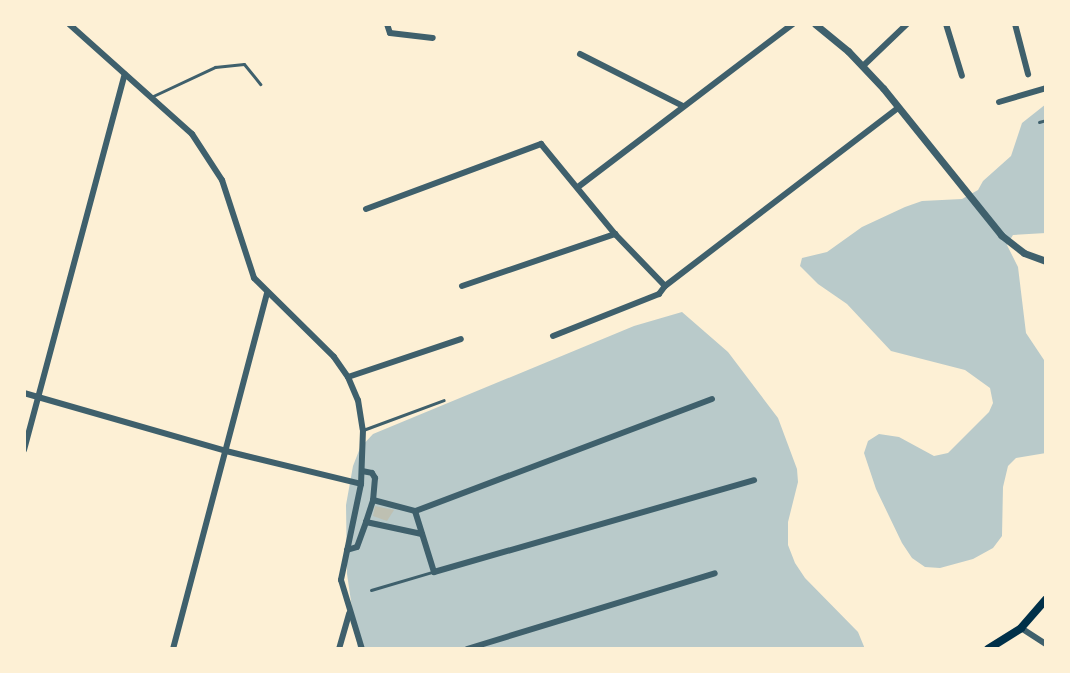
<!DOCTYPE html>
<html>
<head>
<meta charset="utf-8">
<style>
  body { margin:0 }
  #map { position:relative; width:1070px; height:673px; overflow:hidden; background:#fdf0d5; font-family:"Work Sans",sans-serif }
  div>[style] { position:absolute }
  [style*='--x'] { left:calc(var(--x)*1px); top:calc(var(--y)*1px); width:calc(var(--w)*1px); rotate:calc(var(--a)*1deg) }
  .green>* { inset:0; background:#b9caca }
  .building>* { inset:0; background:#bec0b2 }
  .service>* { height:3px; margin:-1.5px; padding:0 1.5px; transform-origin:1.5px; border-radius:1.5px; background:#3f606c }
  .minor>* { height:6px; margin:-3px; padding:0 3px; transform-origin:3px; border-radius:3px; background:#3f606c }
  .tertiary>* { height:7px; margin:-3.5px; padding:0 3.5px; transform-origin:3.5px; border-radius:3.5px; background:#3f606c }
  .secondary>* { height:8px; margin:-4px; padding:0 4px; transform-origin:4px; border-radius:4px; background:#003049 }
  span { translate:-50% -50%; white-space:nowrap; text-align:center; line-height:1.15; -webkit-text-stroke:7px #fdf0d5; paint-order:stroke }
  .frame { position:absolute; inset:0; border:26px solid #fdf0d5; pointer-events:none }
</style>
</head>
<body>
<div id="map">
  <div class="green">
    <i style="clip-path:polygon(1046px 104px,1046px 233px,1013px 235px,1007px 245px,1018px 267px,1026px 333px,1046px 363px,1046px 453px,1016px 458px,1008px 466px,1003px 487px,1002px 536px,993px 548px,973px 559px,940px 568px,925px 567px,912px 558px,902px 543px,876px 489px,864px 453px,868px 441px,879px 434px,899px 437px,934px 456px,948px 453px,989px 412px,993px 403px,990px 388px,965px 370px,891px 351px,847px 304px,818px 284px,800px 266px,802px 258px,827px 252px,862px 227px,905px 207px,922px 201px,962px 199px,978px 190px,983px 181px,1011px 156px,1022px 123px)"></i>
    <i style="clip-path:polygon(682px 312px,728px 352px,778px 418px,797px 469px,798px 482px,788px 522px,788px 545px,795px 563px,805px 578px,858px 632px,865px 649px,358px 649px,347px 574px,346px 505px,353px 466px,360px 448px,373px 434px,634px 326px)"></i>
  </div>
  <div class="building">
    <i style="clip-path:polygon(375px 506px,394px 510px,387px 521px,373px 516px)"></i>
  </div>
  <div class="service">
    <i style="--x:151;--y:97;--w:71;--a:-25.1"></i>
    <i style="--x:215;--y:67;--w:29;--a:-6"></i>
    <i style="--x:244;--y:64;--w:26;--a:51"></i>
    <i style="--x:1039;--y:122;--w:7;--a:-16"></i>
    <i style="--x:363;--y:430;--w:86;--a:-20.3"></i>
    <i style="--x:371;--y:590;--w:64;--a:-16.4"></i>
  </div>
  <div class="minor">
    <i style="--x:69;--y:24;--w:165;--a:41.8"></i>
    <i style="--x:192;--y:134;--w:55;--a:56.9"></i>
    <i style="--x:222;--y:180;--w:103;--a:71.9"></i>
    <i style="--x:254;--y:278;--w:112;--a:44.6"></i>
    <i style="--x:334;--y:357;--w:24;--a:55"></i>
    <i style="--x:348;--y:377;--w:25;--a:67"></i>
    <i style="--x:358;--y:400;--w:30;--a:81"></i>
    <i style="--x:363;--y:430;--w:54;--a:92.1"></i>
    <i style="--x:361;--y:484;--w:98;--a:101.8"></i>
    <i style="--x:341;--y:580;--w:72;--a:73.1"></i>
    <i style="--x:387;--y:24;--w:9;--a:72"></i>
    <i style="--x:390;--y:33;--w:43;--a:6.6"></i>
    <i style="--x:946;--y:24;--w:54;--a:72.9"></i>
    <i style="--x:1015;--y:24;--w:52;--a:75.4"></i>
    <i style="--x:580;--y:54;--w:115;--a:26.8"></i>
    <i style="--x:863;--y:66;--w:61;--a:-43.7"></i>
    <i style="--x:999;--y:102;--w:49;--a:-16.6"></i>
    <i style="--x:578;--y:187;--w:270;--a:-37.2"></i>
    <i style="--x:366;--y:209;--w:187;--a:-20.4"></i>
    <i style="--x:541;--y:144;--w:117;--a:50.6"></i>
    <i style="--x:615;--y:234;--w:72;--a:46.1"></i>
    <i style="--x:462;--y:286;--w:162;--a:-18.8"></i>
    <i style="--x:553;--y:336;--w:114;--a:-21.6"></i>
    <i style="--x:659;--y:294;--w:10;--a:-53"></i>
    <i style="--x:665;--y:286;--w:293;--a:-37.4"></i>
    <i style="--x:348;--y:377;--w:119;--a:-18.6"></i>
    <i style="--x:24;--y:393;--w:210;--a:16"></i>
    <i style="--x:226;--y:451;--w:139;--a:13.7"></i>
    <i style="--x:712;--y:399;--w:317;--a:159.3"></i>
    <i style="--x:415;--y:511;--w:64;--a:72.7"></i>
    <i style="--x:434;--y:572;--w:333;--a:-16"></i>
    <i style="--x:24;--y:450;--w:389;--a:-75"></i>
    <i style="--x:362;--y:471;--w:10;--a:11"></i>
    <i style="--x:372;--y:473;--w:6;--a:59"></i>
    <i style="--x:375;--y:478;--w:22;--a:95"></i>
    <i style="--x:373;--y:500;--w:43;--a:14.7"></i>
    <i style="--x:366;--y:522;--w:23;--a:-72"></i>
    <i style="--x:347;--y:550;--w:10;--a:-17"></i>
    <i style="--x:357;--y:547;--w:27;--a:-70"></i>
    <i style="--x:366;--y:522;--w:57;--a:12.1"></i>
    <i style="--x:1021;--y:628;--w:30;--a:33"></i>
    <i style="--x:173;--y:649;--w:368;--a:-75.2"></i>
    <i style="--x:339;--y:649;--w:37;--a:-74"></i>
    <i style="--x:467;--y:649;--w:259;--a:-17"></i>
  </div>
  <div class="tertiary">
    <i style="--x:815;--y:24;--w:43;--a:39.3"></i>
    <i style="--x:848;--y:51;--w:51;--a:46.6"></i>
    <i style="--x:883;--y:88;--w:189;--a:51.2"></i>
    <i style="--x:1001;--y:235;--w:29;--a:38"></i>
    <i style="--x:1024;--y:253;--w:23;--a:20"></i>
  </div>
  <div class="secondary">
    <i style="--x:988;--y:649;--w:39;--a:-32"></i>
    <i style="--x:1021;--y:628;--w:38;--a:-49"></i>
  </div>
  <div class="frame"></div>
</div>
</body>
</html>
